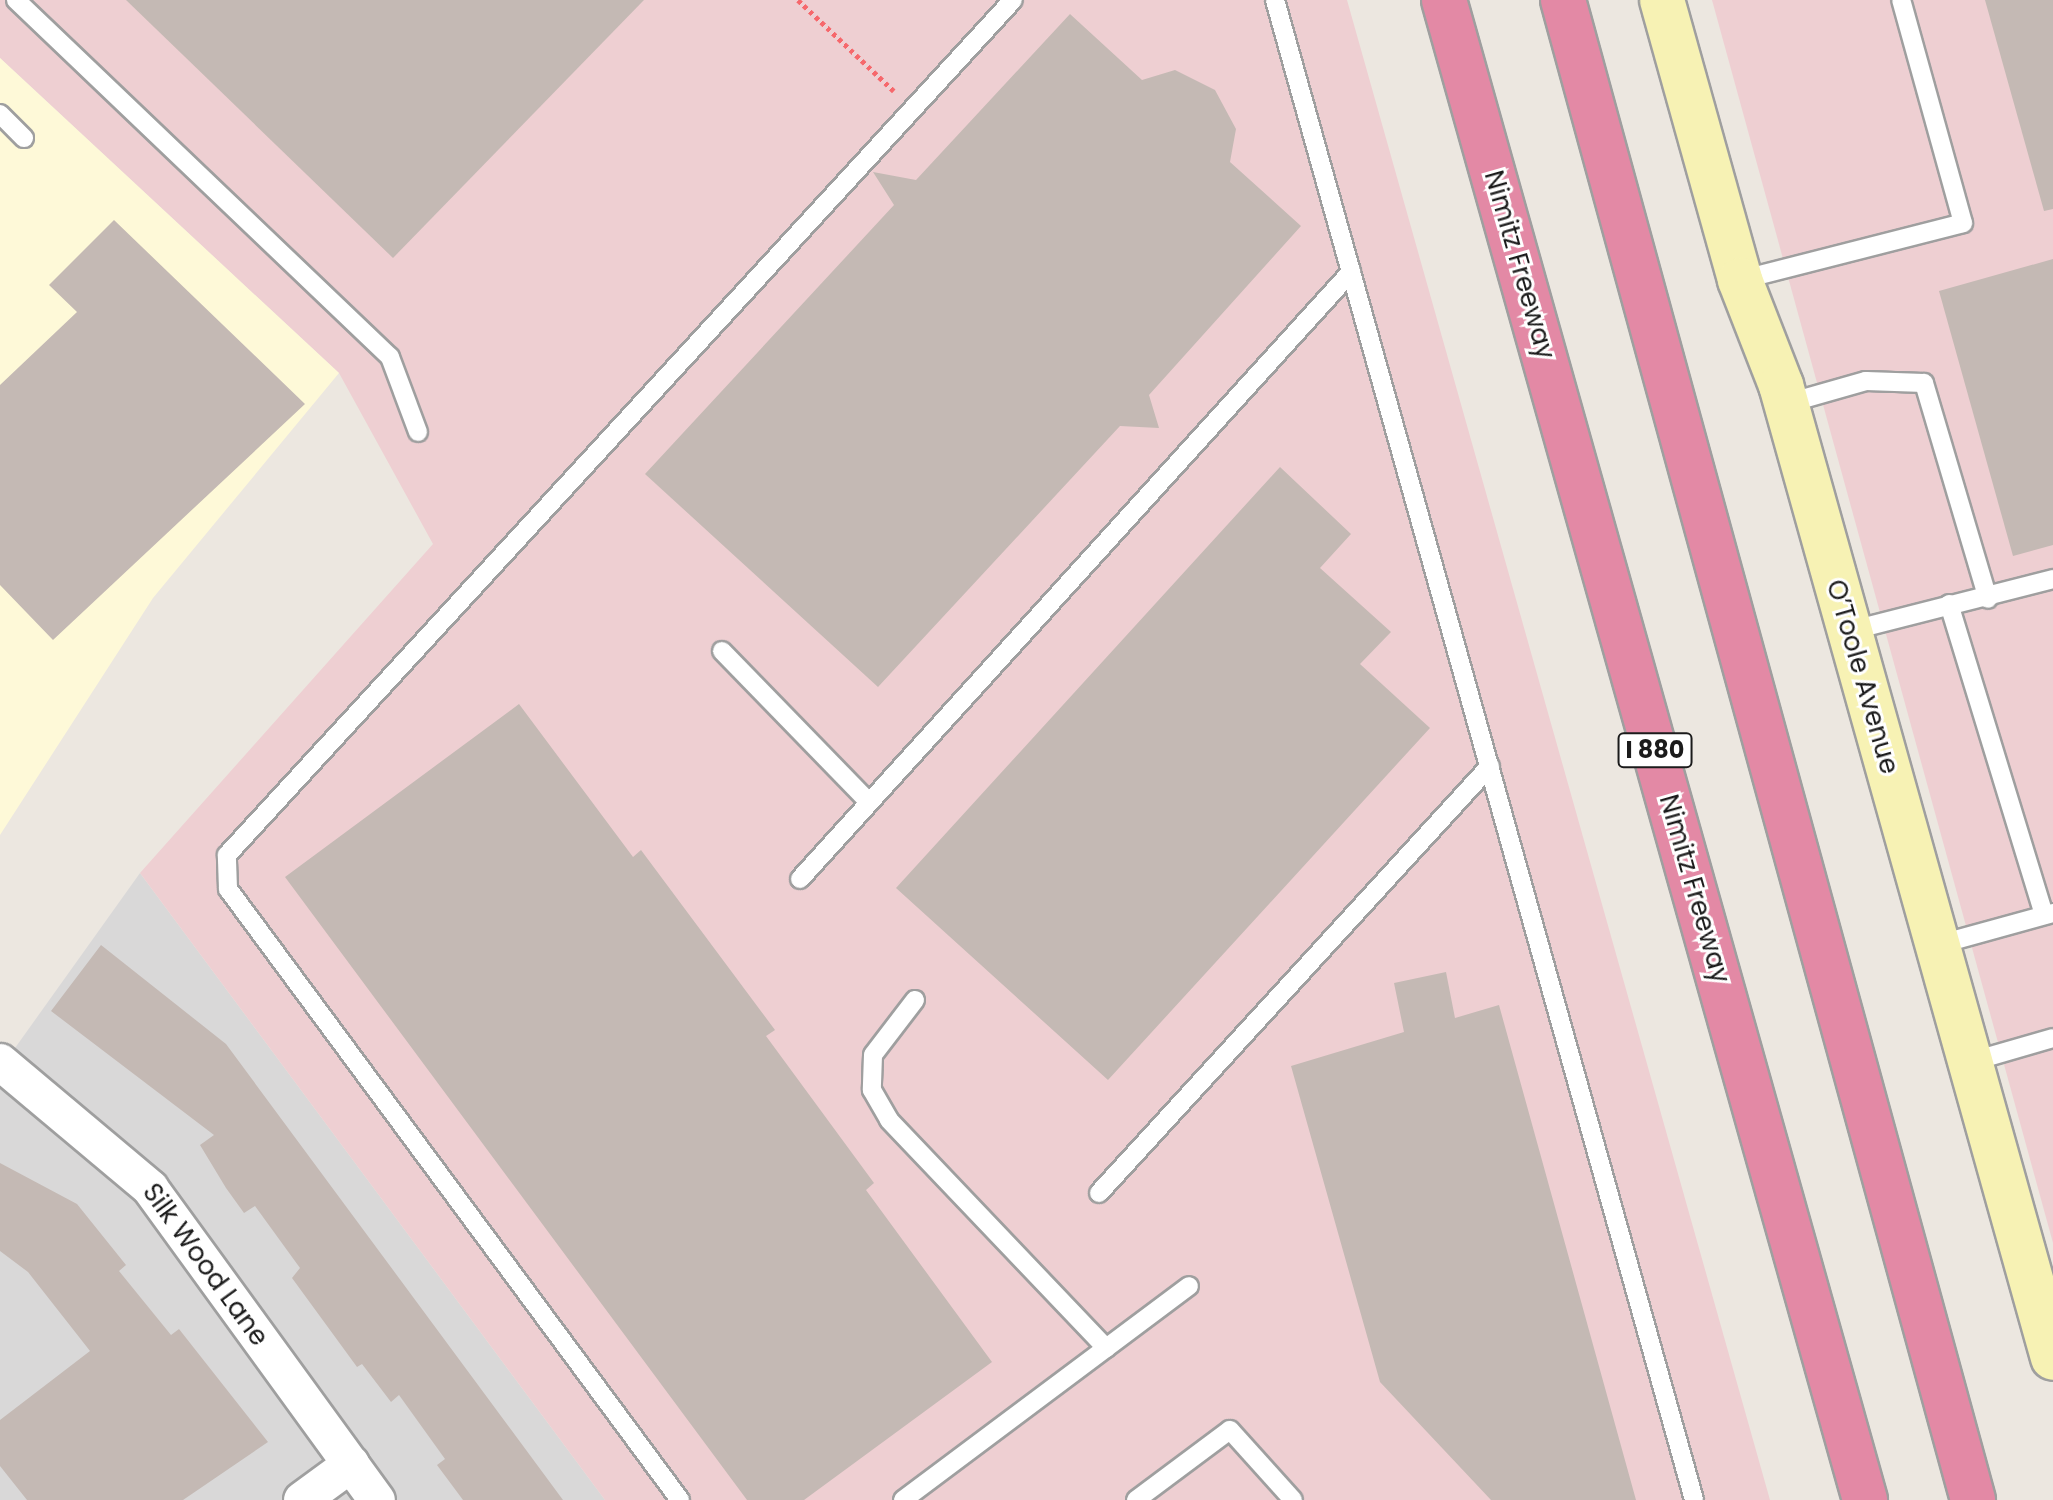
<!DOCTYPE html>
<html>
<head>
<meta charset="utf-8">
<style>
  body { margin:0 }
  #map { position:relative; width:2053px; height:1500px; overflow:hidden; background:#ece7e0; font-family:Poppins,sans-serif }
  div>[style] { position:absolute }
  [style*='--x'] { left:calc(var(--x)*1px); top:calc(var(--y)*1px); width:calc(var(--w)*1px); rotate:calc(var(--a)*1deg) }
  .residential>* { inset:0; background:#d9d8d8 }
  .commercial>* { inset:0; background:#eecfd2 }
  .education>* { inset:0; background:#fef9d8 }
  .building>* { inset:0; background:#c4b9b4 }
  .path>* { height:5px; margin-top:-2.5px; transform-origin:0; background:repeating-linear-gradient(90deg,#f6686c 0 4px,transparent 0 8px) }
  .roads { filter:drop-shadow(2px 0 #9f9f9f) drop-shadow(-2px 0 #9f9f9f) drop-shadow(0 2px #9f9f9f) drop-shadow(0 -2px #9f9f9f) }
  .lane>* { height:18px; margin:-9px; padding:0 9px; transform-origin:9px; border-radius:9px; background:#fff }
  .street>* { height:36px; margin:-18px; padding:0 18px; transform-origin:18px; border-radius:18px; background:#fff }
  .secondary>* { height:44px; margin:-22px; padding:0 22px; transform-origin:22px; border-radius:22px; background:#f7f2b4 }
  .highway>* { height:44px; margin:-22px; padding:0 22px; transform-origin:22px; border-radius:22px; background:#e389a5 }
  span { translate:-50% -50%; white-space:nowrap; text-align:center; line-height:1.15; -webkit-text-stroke:6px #fff; paint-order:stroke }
  .shield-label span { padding:2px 6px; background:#fff; border:2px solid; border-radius:6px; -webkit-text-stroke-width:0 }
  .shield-label { font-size:24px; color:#1b1b1b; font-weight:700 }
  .street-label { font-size:26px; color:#1b1b1b }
</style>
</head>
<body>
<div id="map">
  <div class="residential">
    <i style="clip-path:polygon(140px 873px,605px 1500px,0 1500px,0 1069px)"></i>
  </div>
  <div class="commercial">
    <i style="clip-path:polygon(0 0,1347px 0,1770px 1500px,605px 1500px,140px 873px,433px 544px,339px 373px,0 58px)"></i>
    <i style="clip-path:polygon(1712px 0,2053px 0,2053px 1243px)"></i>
  </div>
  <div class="education">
    <i style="clip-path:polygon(0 58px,339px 373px,153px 598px,0 835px)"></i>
  </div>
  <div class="building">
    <i style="clip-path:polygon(126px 0,644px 0,393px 258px)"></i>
    <i style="clip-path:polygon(1985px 0,2053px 0,2053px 209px,2044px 211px)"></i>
    <i style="clip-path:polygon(1070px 14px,1142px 80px,1175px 70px,1215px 90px,1236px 129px,1230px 162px,1301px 226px,1149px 395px,1159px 428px,1120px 426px,878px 687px,645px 474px,894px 205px,873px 172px,916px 180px)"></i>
    <i style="clip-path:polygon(114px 220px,305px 404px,53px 640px,0 585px,0 385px,77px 312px,49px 285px)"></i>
    <i style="clip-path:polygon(2053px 259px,2053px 545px,2013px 556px,1939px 291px)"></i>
    <i style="clip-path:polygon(1280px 467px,1351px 534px,1320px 568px,1391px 632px,1360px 664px,1430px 728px,1108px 1080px,896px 888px)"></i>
    <i style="clip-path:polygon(519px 704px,633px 857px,641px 850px,775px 1030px,766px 1036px,874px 1183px,866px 1190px,992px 1362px,804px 1500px,747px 1500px,285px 877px)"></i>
    <i style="clip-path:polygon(101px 945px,226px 1044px,563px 1500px,463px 1500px,437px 1465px,445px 1459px,399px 1395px,391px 1402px,362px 1364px,357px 1367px,292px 1278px,300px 1268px,255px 1206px,244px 1213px,226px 1188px,200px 1145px,214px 1135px,51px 1011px)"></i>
    <i style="clip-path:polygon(1446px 972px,1455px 1018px,1499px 1005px,1636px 1500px,1491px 1500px,1380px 1382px,1291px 1066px,1404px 1032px,1394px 983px)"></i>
    <i style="clip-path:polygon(0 1163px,77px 1204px,126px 1265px,119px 1271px,171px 1335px,179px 1329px,268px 1442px,183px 1500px,27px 1500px,0 1466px,0 1420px,90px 1351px,28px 1272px,0 1251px)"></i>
  </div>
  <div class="path">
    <i style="--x:798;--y:0;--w:132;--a:43.5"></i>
  </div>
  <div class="roads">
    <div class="lane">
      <i style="--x:16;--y:0;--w:517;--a:43.67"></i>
      <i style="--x:390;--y:357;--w:80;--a:69.5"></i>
      <i style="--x:1275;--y:0;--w:1557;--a:74.39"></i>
      <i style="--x:0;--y:114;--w:34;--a:45"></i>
      <i style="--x:1740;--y:280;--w:230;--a:-14.3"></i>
      <i style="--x:1963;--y:223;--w:231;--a:-105.5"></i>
      <i style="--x:1785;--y:404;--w:84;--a:-15.9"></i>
      <i style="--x:1866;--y:381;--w:58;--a:2"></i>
      <i style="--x:1924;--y:383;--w:225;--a:73.5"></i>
      <i style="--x:1949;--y:604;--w:325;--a:73"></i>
      <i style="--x:1849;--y:631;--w:211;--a:-14.3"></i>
      <i style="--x:722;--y:651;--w:211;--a:45.8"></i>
      <i style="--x:800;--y:879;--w:820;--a:-47.77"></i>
      <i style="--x:1937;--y:945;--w:120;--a:-15.4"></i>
      <i style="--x:915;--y:1000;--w:69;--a:127.4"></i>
      <i style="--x:873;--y:1055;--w:35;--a:92"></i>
      <i style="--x:872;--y:1090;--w:34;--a:60"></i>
      <i style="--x:889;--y:1120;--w:315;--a:46.4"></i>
      <i style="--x:1970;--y:1062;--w:86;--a:-16.1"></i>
      <i style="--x:1099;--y:1193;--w:579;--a:-47.52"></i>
      <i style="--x:680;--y:1500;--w:760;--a:-126.49"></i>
      <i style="--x:228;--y:889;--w:34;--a:-92"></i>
      <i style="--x:227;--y:855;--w:1161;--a:-47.41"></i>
      <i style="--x:903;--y:1500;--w:357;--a:-36.8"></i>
      <i style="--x:1136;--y:1500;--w:117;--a:-36.7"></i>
      <i style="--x:1230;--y:1430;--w:94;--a:48"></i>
    </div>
    <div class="street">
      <i style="--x:0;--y:1062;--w:196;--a:40"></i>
      <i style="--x:150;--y:1188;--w:386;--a:54"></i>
      <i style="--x:302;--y:1500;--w:61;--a:-36.3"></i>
    </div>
    <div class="secondary">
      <i style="--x:1662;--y:0;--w:291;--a:74.4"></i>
      <i style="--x:1740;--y:280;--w:113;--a:68.7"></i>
      <i style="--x:1781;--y:385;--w:1010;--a:74.38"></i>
    </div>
    <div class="highway">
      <i style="--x:1444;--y:0;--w:1558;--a:74.32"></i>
      <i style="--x:1563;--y:0;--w:1555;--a:74.71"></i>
    </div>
  </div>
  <div class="shield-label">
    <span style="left:1655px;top:750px">I 880</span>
  </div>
  <div class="street-label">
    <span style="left:1519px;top:265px;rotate:74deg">Nimitz Freeway</span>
    <span style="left:1862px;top:677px;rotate:74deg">O’Toole Avenue</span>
    <span style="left:1694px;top:889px;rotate:74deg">Nimitz Freeway</span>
    <span style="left:205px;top:1265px;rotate:54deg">Silk Wood Lane</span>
  </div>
</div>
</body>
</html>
